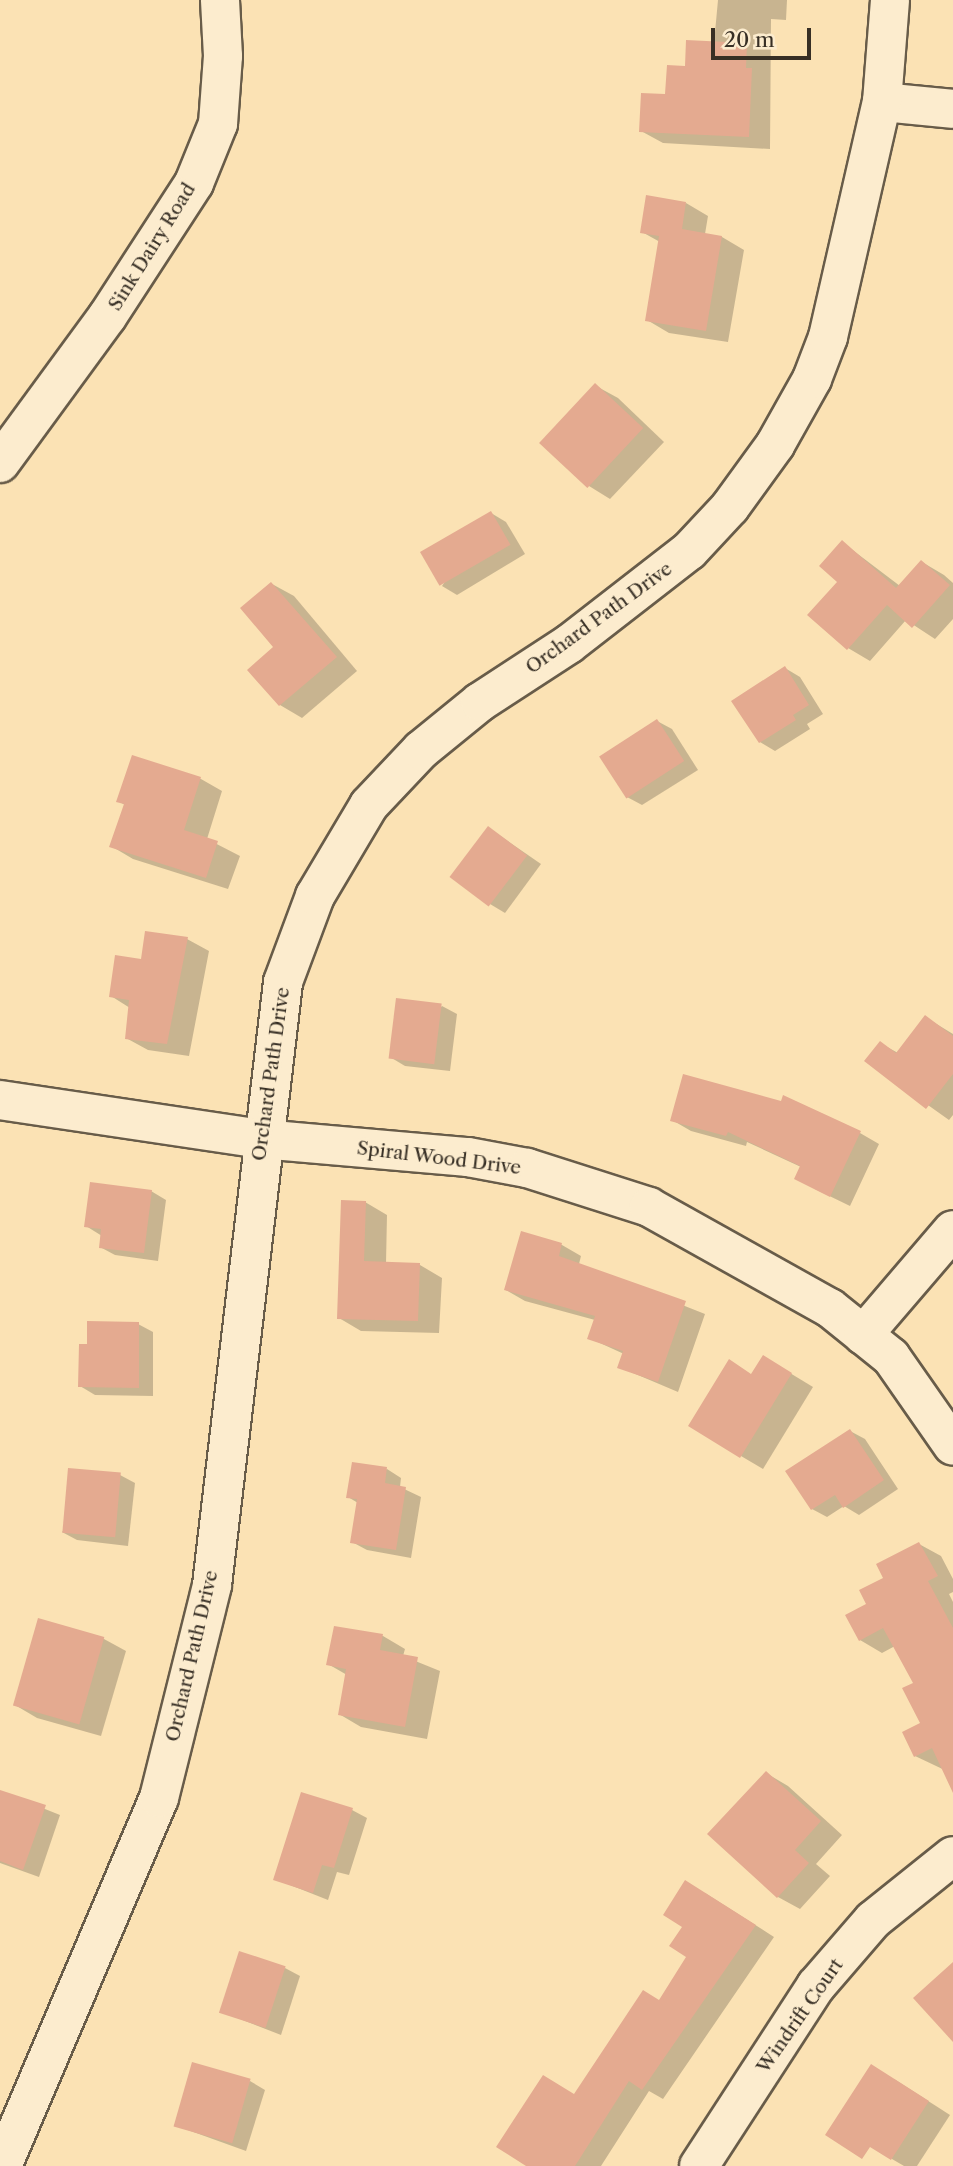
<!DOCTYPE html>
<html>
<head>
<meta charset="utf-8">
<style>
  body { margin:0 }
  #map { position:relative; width:953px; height:2166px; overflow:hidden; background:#fbe2b4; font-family:"Libre Caslon Text",serif }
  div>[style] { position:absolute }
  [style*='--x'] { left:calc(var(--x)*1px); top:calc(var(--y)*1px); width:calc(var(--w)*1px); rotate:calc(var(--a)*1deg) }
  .shadow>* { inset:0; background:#0003 }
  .building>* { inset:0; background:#e4aa90; transform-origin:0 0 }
  .roads { filter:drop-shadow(2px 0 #685c49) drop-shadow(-2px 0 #685c49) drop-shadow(0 2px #685c49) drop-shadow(0 -2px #685c49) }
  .minor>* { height:38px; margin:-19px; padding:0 19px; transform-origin:19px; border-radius:19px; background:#fcecce }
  span { translate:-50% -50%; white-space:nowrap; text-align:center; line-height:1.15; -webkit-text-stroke:6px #fcecce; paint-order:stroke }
  .street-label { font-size:19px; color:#372f25 }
  .scale { position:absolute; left:711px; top:28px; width:100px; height:32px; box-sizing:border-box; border:4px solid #372f25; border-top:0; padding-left:9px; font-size:21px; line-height:24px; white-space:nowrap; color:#372f25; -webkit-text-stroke:5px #fcecce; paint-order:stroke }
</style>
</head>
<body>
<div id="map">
  <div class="shadow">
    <i style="clip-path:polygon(718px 0,787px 0,786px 20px,771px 19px,770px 149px,663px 143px,641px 131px,686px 68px,714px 43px)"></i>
    <i style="clip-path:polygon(686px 203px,708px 216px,705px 234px,722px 237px,744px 250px,728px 342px,669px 333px,647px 320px,660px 242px,642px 232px)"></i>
    <i style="clip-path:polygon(596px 386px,618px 398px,664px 442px,610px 499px,589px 486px,542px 442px)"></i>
    <i style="clip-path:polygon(491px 513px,506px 522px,525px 554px,457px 595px,442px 586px)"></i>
    <i style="clip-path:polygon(842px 542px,900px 586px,922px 562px,944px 575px,953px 583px,953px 619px,935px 639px,906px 620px,870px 661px,848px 648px)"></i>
    <i style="clip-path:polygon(272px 584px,294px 596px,357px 671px,302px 718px,280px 705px)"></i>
    <i style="clip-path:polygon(785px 668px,800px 677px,823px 714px,807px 724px,810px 729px,775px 751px,760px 742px)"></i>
    <i style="clip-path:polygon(657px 721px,672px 729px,698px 770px,642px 805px,627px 797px)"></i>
    <i style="clip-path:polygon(133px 757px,201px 779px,222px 791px,207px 839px,240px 856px,228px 889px,133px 859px,111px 846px,125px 805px,118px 801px)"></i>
    <i style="clip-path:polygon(489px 828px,541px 864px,505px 913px,490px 904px)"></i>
    <i style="clip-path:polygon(187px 939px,209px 951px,189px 1056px,148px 1050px,126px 1038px,130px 1008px,111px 996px,142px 961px)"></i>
    <i style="clip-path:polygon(442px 1006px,457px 1014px,450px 1071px,405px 1066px,390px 1057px)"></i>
    <i style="clip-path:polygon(925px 1017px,953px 1034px,953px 1115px,949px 1120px,866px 1061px,880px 1043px,898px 1053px)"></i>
    <i style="clip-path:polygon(672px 1120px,860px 1133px,879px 1144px,850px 1206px,815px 1189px,801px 1167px,747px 1142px,746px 1146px,691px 1131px)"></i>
    <i style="clip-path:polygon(151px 1191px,166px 1200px,158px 1261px,115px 1255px,100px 1247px,102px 1236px,86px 1226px)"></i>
    <i style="clip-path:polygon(365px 1202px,387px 1215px,386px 1264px,420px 1265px,442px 1278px,439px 1333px,361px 1331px,339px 1318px)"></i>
    <i style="clip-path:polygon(522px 1234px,562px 1245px,581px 1256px,579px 1264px,705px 1314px,678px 1392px,619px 1367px,624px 1354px,589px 1338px,595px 1320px,525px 1301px,506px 1290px)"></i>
    <i style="clip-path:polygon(138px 1324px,153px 1332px,153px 1396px,95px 1395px,80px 1386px,89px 1346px)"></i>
    <i style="clip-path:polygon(785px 1370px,813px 1387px,763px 1469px,741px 1456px,752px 1375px)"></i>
    <i style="clip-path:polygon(850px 1431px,865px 1439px,898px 1489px,859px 1515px,844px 1506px,827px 1517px,812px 1509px)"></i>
    <i style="clip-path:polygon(387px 1469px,401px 1478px,400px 1487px,421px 1497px,411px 1558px,367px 1550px,352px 1542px,358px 1503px,348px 1497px)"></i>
    <i style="clip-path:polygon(120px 1475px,135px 1483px,128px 1546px,77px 1540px,62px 1532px)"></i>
    <i style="clip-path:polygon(919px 1544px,941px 1556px,953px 1579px,953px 1592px,949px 1594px,953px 1602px,953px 1774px,915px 1756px,922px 1724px,915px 1684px,895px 1646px,882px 1653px,860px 1640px,868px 1604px)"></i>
    <i style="clip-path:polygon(40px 1621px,104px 1639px,126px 1651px,101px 1736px,37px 1718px,15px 1705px)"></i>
    <i style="clip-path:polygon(335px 1628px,383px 1636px,405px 1649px,403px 1656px,440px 1671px,427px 1739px,361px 1727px,339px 1714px,347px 1675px,328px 1664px)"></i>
    <i style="clip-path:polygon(766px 1773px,788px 1786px,842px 1835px,816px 1864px,830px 1876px,800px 1909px,778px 1897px)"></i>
    <i style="clip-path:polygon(0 1791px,60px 1815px,39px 1877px,0 1863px)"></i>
    <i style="clip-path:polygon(352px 1810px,367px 1818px,349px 1875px,337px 1872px,328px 1900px,275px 1879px)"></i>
    <i style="clip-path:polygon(705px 1893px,774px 1937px,663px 2099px,649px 2091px,601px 2166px,529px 2166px,575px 2096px,660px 2001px,688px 1957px)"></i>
    <i style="clip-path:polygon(285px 1968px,300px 1976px,281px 2035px,220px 2011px)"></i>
    <i style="clip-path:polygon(894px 2079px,950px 2115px,917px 2166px,904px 2166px,892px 2159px)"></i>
    <i style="clip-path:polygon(250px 2081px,265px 2090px,246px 2151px,174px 2125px)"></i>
  </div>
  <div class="building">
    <i style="clip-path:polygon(686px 40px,747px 43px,746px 68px,752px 68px,749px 137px,639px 132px,641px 93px,665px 94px,667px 65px,685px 66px)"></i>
    <i style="clip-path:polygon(646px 195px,686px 202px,682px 229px,722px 236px,706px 331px,645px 321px,659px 236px,640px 233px)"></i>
    <i style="left:595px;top:383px;width:66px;height:82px;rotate:43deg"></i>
    <i style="left:491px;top:511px;width:39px;height:82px;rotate:60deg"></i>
    <i style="clip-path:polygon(842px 540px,896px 588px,921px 560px,950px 585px,912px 628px,887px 605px,847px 650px,807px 615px,837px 582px,819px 566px)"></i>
    <i style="clip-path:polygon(271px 582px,337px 657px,279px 706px,247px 670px,273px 647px,240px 608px)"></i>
    <i style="clip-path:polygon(785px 666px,809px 705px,793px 715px,796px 720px,759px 743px,731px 701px)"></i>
    <i style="left:657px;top:719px;width:50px;height:69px;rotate:57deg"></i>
    <i style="clip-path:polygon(132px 755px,201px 777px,184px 830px,218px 841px,206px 878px,109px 847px,124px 804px,116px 802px)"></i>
    <i style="left:488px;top:826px;width:49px;height:64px;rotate:37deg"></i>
    <i style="clip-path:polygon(145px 931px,188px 937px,167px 1044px,125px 1039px,129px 1000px,109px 997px,115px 955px,141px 959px)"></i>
    <i style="left:396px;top:998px;width:46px;height:61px;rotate:7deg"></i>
    <i style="clip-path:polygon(925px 1015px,953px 1036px,953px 1074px,926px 1109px,864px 1061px,880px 1041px,896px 1053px)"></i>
    <i style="clip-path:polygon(683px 1074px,781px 1101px,783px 1095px,861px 1131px,830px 1197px,794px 1179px,800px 1166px,728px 1132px,726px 1136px,670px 1121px)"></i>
    <i style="clip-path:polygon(90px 1182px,152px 1190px,144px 1253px,99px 1248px,101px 1229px,84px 1227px)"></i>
    <i style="clip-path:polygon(341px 1200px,366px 1201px,364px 1261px,420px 1263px,418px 1321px,337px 1319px)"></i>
    <i style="clip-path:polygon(521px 1231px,562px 1243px,559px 1256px,686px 1301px,658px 1382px,617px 1368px,623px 1351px,587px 1339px,595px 1316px,504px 1290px)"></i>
    <i style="clip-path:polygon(87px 1321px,139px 1322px,139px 1388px,78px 1387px,79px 1344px,87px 1344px)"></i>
    <i style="clip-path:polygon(763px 1355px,792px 1373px,740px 1458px,688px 1426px,729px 1359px,751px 1374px)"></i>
    <i style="clip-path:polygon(850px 1429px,884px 1480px,843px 1508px,835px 1495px,811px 1510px,785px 1471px)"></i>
    <i style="clip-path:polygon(352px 1462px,387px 1467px,385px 1483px,406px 1487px,396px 1550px,350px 1543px,357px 1499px,346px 1498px)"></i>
    <i style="left:68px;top:1468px;width:53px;height:65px;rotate:5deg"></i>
    <i style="clip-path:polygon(919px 1542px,938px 1576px,928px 1581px,953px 1628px,953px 1793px,932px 1748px,914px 1757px,902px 1732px,920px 1723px,902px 1688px,913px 1683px,883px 1628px,859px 1641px,845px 1615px,866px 1604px,859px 1590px,883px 1578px,876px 1564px)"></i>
    <i style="left:38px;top:1618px;width:69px;height:91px;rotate:16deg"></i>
    <i style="clip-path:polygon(334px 1626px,383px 1634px,380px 1650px,418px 1657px,405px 1727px,338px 1715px,346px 1669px,326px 1665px)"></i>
    <i style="clip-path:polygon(766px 1771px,821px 1821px,795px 1850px,809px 1863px,777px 1898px,707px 1834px)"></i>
    <i style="clip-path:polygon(0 1790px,46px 1805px,23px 1870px,0 1861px)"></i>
    <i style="clip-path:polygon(301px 1792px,353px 1808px,334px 1868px,322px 1865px,313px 1893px,273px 1880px)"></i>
    <i style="clip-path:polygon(685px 1880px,756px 1925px,642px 2090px,629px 2081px,575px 2166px,526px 2166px,496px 2147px,543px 2075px,574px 2094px,643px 1990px,659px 2000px,686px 1957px,669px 1946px,682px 1927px,663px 1915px)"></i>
    <i style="left:239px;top:1951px;width:49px;height:65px;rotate:18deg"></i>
    <i style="clip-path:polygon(953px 1962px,953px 2042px,913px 1998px)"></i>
    <i style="left:192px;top:2062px;width:61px;height:67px;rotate:16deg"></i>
    <i style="clip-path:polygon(871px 2064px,929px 2101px,891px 2160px,870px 2147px,862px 2159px,825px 2135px)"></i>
  </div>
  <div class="roads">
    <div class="minor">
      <i style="--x:882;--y:102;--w:71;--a:5.6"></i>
      <i style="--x:0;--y:463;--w:181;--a:-53.8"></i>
      <i style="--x:107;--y:317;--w:160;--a:-57"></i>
      <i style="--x:194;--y:183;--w:64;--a:-67.9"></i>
      <i style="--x:218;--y:124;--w:68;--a:-85.8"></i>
      <i style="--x:223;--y:56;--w:56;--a:-93.1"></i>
      <i style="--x:0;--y:1100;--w:264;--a:8.5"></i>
      <i style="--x:261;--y:1139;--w:208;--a:5"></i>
      <i style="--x:468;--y:1157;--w:60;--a:10.6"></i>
      <i style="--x:527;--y:1168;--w:128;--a:17.7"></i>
      <i style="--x:649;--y:1207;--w:207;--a:29.2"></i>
      <i style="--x:830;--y:1308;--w:78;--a:38.8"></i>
      <i style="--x:891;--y:1357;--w:108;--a:55.1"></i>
      <i style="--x:863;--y:1335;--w:138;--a:-49.4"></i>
      <i style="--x:2;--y:2166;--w:400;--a:-66.9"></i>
      <i style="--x:159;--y:1798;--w:219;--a:-76"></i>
      <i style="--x:212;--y:1585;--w:607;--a:-83.28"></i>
      <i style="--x:283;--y:982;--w:92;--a:-69.6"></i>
      <i style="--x:315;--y:896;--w:106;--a:-59.3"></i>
      <i style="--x:369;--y:805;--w:76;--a:-46.6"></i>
      <i style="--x:421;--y:750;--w:76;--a:-39.1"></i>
      <i style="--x:480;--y:702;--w:106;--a:-33.1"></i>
      <i style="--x:569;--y:644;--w:152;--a:-37.8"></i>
      <i style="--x:689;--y:551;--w:60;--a:-47"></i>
      <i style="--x:730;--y:507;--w:77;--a:-54"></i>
      <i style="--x:775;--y:445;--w:76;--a:-60.7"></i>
      <i style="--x:812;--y:379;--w:45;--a:-69.1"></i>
      <i style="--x:828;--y:337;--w:241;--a:-77.1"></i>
      <i style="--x:882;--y:102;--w:102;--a:-85.5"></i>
      <i style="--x:699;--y:2166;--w:215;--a:-57"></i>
      <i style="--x:816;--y:1986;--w:87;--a:-49.2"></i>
      <i style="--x:873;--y:1920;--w:102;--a:-38.7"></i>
    </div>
  </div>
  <div class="street-label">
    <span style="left:152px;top:247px;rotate:-58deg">Sink Dairy Road</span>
    <span style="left:599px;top:618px;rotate:-36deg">Orchard Path Drive</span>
    <span style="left:271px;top:1074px;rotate:-82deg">Orchard Path Drive</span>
    <span style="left:439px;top:1158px;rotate:7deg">Spiral Wood Drive</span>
    <span style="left:192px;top:1656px;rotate:-77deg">Orchard Path Drive</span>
    <span style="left:800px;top:2016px;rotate:-55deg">Windrift Court</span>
  </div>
  <div class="scale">20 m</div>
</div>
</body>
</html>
